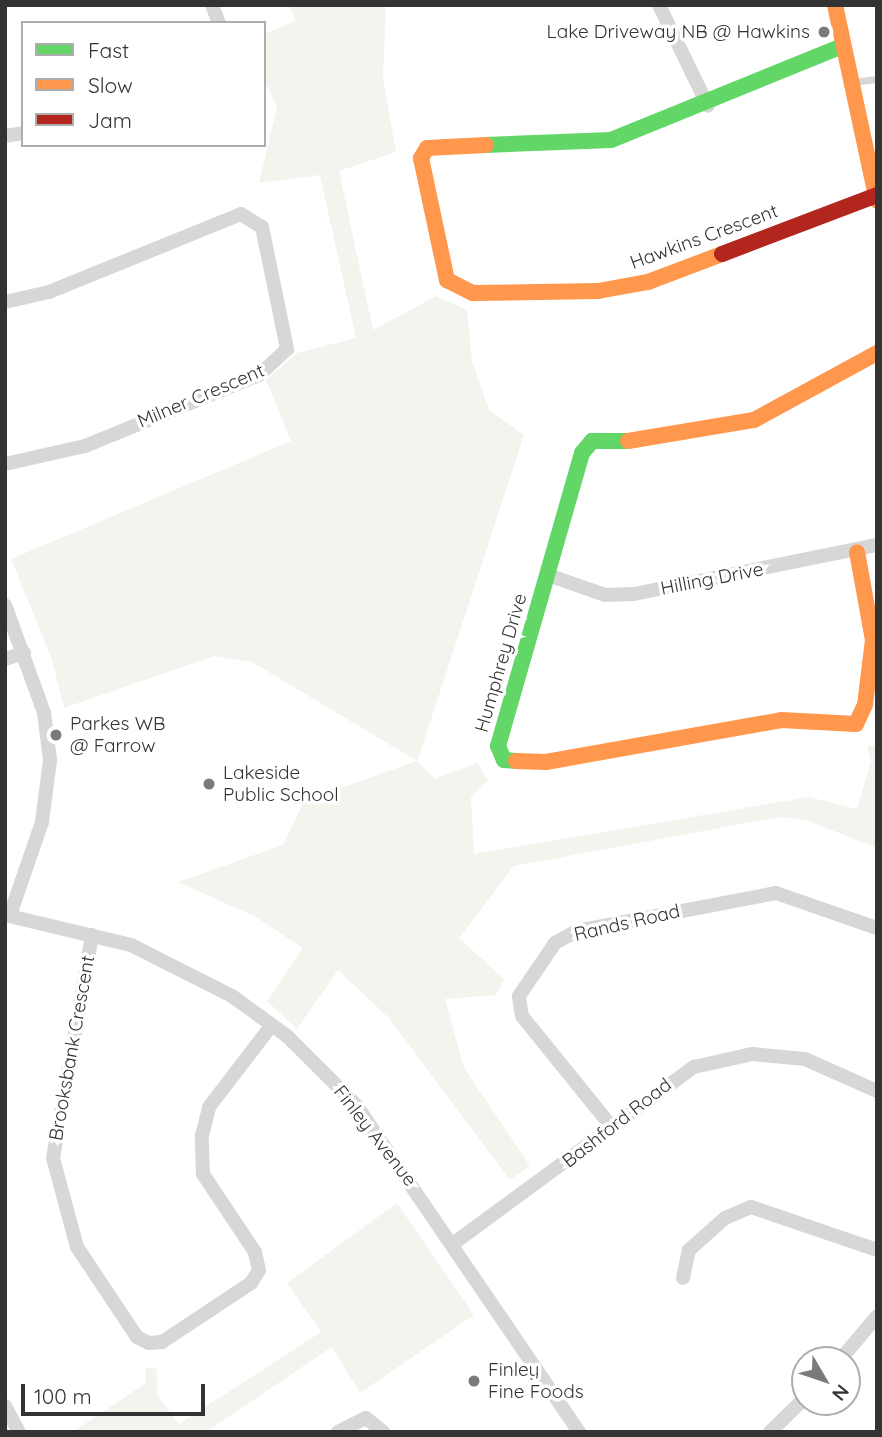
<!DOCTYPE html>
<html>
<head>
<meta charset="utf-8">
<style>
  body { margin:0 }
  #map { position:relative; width:882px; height:1437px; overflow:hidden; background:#fff; font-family:Quicksand,sans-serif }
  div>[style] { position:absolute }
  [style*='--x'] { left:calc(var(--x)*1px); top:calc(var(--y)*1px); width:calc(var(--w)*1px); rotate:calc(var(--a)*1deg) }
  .green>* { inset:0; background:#f1f5ed }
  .lane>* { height:7px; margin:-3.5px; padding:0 3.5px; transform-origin:3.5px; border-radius:3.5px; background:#d7d7d7 }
  .street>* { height:14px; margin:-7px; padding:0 7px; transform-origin:7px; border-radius:7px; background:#d7d7d7 }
  .fast>* { height:16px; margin:-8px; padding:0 8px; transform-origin:8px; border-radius:8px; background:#63d668 }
  .slow>* { height:16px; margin:-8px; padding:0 8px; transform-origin:8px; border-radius:8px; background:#ff974d }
  .jam>* { height:16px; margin:-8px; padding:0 8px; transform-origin:8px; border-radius:8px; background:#b3261e }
  .dots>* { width:19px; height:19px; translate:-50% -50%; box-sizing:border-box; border:4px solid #fff; border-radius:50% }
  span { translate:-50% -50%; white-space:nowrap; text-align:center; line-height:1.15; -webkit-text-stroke:7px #fff; paint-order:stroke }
  .poi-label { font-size:19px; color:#333 }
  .right { translate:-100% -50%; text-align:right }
  .left { translate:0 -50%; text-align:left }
  .street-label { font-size:19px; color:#333 }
  .frame { position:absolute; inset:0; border:7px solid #333; pointer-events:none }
  .legend { position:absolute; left:21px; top:21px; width:245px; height:126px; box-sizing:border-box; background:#fff; border:2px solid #adadad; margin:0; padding:9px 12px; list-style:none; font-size:21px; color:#333 }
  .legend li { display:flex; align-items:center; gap:14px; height:35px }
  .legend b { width:35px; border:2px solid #adadad }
  .north { position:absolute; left:791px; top:1346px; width:70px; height:70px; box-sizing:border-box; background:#fff; border:2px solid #adadad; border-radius:50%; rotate:129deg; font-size:19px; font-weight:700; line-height:28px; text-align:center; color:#333 }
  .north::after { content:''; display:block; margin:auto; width:24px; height:32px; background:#7a7a7a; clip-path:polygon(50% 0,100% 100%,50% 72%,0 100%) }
  .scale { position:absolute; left:21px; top:1384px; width:184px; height:32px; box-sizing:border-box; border:4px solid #333; border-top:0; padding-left:9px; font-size:21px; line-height:24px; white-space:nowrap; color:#333; -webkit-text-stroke:5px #fff; paint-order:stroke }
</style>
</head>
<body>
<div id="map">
  <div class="green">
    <i style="clip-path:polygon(289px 5px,386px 5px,383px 77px,396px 152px,339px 171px,373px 330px,436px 296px,467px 310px,472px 361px,489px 410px,524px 435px,417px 762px,435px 779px,477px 763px,488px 780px,471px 797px,474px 854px,809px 797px,857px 809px,871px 761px,867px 746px,877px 745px,877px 848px,806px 820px,779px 817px,514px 866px,459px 938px,504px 979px,496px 995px,445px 999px,464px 1068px,530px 1166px,510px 1180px,389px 1018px,338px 970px,297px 1029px,267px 1001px,303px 948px,254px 916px,178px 882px,283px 845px,304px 801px,417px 761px,252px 662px,214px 656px,64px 708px,52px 660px,11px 559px,291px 441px,266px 380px,297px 353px,356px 338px,320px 175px,259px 183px,277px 107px,264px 79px,264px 34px,295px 21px)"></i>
    <i style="clip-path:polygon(397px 1203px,474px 1315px,360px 1393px,332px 1347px,206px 1432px,73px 1432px,146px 1383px,145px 1367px,157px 1369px,157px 1394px,179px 1424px,321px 1332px,287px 1283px)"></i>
  </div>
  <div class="lane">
    <i style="--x:853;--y:82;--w:24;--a:-7"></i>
  </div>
  <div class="street">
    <i style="--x:212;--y:5;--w:19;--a:69"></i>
    <i style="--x:659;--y:5;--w:112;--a:64.1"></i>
    <i style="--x:5;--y:136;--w:18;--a:-9"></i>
    <i style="--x:5;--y:302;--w:45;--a:-12.8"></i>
    <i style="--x:49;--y:292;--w:207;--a:-22.1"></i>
    <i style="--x:241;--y:214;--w:25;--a:32"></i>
    <i style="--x:262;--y:227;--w:125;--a:78.4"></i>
    <i style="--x:287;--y:349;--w:38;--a:137"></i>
    <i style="--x:259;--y:375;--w:188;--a:157.8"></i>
    <i style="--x:85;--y:446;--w:82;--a:167.3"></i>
    <i style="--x:548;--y:575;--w:60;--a:19.3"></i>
    <i style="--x:605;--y:595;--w:29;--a:-2"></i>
    <i style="--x:634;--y:594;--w:248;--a:-11.4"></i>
    <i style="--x:5;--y:605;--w:115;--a:70.1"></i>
    <i style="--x:44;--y:713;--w:47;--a:82.7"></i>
    <i style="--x:50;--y:760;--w:63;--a:97.4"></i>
    <i style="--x:42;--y:822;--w:98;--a:109"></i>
    <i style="--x:5;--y:659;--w:20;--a:-18"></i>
    <i style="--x:5;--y:915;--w:130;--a:13.4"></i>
    <i style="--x:131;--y:945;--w:113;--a:26.8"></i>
    <i style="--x:232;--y:996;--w:68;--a:36"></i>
    <i style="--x:287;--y:1036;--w:98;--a:45"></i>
    <i style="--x:356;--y:1105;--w:396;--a:55.7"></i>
    <i style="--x:92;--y:935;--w:226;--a:99.9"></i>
    <i style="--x:53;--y:1158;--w:92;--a:74.9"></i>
    <i style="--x:77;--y:1247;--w:108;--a:56.3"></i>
    <i style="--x:137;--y:1337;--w:13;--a:27"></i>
    <i style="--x:149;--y:1343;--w:13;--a:-4"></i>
    <i style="--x:162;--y:1342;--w:107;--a:-33.5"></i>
    <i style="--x:251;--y:1283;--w:15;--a:-58"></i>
    <i style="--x:259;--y:1270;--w:18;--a:-103"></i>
    <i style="--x:255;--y:1252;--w:94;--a:-123.7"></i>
    <i style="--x:203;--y:1174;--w:38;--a:-92"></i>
    <i style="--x:202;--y:1136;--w:30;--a:-76"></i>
    <i style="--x:209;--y:1107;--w:103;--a:-52.5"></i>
    <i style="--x:611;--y:1126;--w:141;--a:-129"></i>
    <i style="--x:522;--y:1016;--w:20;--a:-99"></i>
    <i style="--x:519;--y:996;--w:64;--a:-55.8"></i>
    <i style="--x:555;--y:943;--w:25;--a:-29"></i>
    <i style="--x:577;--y:931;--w:203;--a:-10.8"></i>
    <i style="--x:776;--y:893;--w:107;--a:19.1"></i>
    <i style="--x:454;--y:1243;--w:298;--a:-36.3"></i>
    <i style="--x:694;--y:1067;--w:59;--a:-12.6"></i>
    <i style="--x:752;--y:1054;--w:53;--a:5.4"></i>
    <i style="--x:805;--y:1059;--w:79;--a:24"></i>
    <i style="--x:683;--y:1278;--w:29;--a:-78"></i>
    <i style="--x:689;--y:1250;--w:48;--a:-41.6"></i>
    <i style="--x:725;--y:1218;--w:28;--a:-23"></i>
    <i style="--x:751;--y:1207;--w:133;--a:18.8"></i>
    <i style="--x:840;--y:1360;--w:57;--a:-49.9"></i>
    <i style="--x:5;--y:1406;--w:30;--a:62"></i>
    <i style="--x:338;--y:1432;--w:31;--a:-27"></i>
    <i style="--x:366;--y:1418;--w:22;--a:39"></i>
    <i style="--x:770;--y:1432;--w:49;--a:-44.2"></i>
  </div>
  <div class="fast">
    <i style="--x:486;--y:145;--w:125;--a:-2.3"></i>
    <i style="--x:611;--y:140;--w:250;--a:-22.1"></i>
    <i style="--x:516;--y:761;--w:12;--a:-175"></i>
    <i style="--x:504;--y:760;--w:15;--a:-113"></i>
    <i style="--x:498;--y:746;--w:305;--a:-74"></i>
    <i style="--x:582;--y:453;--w:16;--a:-50"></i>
    <i style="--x:592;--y:441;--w:36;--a:0"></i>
  </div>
  <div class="slow">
    <i style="--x:835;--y:5;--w:200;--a:77.9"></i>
    <i style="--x:486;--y:145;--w:59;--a:177.1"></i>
    <i style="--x:427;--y:148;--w:12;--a:121"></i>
    <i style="--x:421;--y:158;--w:125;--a:78"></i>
    <i style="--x:447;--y:280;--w:29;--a:27"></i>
    <i style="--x:473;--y:293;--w:125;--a:-0.9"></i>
    <i style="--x:598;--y:291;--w:51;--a:-10.2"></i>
    <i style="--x:648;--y:282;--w:79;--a:-20.7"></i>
    <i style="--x:628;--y:441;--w:128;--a:-9.5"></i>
    <i style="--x:754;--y:420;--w:140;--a:-28.6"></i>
    <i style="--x:516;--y:761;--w:30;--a:2"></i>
    <i style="--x:546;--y:762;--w:239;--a:-10.1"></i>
    <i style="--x:781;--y:720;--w:75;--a:3.1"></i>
    <i style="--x:856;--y:724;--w:21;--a:-65"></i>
    <i style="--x:865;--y:705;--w:65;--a:-83"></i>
    <i style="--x:873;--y:640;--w:89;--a:-100.3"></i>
  </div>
  <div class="jam">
    <i style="--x:722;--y:254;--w:166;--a:-20.8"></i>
  </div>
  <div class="dots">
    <i style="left:824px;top:32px;background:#7a7a7a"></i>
    <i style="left:56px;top:735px;background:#7a7a7a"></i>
    <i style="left:209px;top:784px;background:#7a7a7a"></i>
    <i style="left:474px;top:1381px;background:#7a7a7a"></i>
  </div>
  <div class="poi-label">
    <span class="right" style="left:810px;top:32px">Lake Driveway NB @ Hawkins</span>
    <span class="left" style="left:70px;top:735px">Parkes WB<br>@ Farrow</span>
    <span class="left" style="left:223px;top:784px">Lakeside<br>Public School</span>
    <span class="left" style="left:488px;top:1381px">Finley<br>Fine Foods</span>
  </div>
  <div class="street-label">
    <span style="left:704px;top:237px;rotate:-20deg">Hawkins Crescent</span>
    <span style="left:201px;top:396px;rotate:-23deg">Milner Crescent</span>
    <span style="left:712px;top:579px;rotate:-11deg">Hilling Drive</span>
    <span style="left:501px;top:663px;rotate:-74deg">Humphrey Drive</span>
    <span style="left:627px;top:923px;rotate:-13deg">Rands Road</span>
    <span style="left:72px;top:1048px;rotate:-80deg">Brooksbank Crescent</span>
    <span style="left:617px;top:1123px;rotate:-38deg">Bashford Road</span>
    <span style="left:375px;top:1136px;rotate:52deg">Finley Avenue</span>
  </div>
  <div class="frame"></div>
  <ul class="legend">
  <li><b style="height:9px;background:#63d668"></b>Fast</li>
  <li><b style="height:9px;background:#ff974d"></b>Slow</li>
  <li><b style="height:9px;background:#b3261e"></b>Jam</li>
  </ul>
  <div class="north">N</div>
  <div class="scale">100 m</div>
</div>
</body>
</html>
